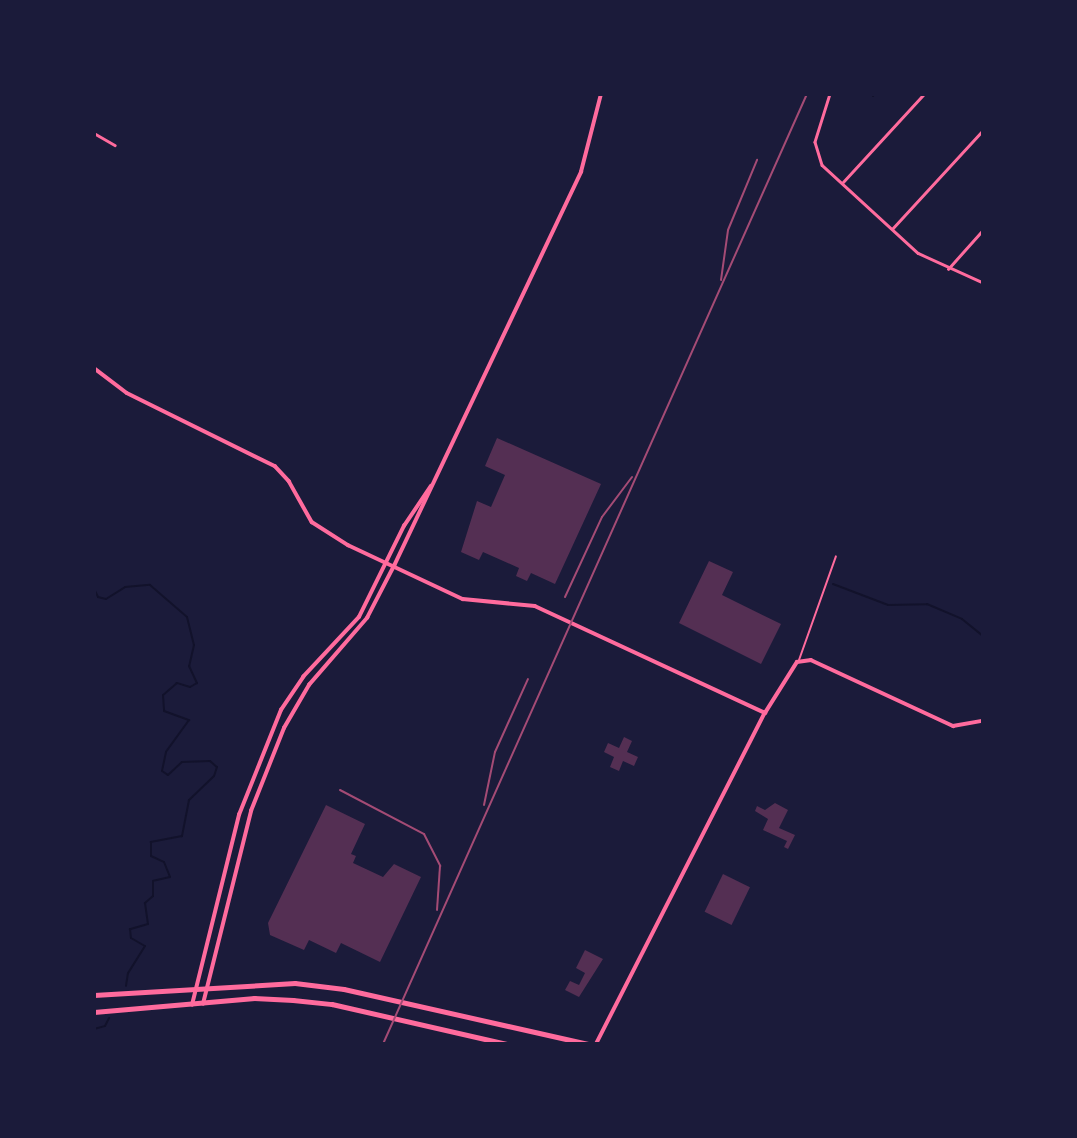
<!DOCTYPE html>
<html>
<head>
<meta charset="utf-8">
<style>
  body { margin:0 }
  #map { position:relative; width:1077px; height:1138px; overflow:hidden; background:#1b1b3a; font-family:"Open Sans",sans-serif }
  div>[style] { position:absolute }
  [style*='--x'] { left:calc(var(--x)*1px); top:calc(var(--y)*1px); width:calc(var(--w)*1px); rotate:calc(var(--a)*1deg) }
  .stream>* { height:2px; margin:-1px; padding:0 1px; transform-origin:1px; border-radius:1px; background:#12122b }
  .building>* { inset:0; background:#542f53; transform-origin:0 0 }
  .service>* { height:2px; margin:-1px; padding:0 1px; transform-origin:1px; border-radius:1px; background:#ff6b9d }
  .minor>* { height:2.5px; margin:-1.25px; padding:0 1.25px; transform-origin:1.25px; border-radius:1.25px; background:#ff6b9d }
  .tertiary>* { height:3.5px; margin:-1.75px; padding:0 1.75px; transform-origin:1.75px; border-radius:1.75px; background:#ff6b9d }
  .primary>* { height:4.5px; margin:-2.25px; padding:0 2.25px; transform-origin:2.25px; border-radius:2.25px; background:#ff6b9d }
  .rail>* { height:2px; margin:-1px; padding:0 1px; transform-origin:1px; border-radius:1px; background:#a44b75 }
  span { translate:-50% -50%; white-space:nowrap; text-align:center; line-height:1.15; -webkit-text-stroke:7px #1b1b3a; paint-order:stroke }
  .frame { position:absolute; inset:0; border:96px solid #1b1b3a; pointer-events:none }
</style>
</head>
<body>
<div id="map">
  <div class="stream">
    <i style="--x:873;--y:96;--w:2;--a:-63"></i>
    <i style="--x:833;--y:584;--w:59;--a:20.9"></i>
    <i style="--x:888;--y:605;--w:39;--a:-1"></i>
    <i style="--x:927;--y:604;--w:38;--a:23"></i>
    <i style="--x:962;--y:619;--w:26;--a:39"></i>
    <i style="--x:94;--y:589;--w:9;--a:63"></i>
    <i style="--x:98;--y:597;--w:8;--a:14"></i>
    <i style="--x:106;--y:599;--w:22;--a:-32"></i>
    <i style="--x:125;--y:587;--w:25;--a:-5"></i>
    <i style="--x:150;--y:585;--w:49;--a:40.9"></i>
    <i style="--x:187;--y:617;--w:29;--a:76"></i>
    <i style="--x:194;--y:645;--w:22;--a:103"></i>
    <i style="--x:189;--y:666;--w:19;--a:65"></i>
    <i style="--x:197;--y:683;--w:8;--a:150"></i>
    <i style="--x:190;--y:687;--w:14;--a:-163"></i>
    <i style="--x:177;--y:683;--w:18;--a:139"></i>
    <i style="--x:163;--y:695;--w:16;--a:86"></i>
    <i style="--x:164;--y:711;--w:27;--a:20"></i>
    <i style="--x:189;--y:720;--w:39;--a:126"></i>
    <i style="--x:166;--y:752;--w:19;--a:102"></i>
    <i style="--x:162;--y:771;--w:7;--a:34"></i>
    <i style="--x:168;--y:775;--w:19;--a:-43"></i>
    <i style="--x:182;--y:762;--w:28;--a:-2"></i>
    <i style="--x:210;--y:761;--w:9;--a:41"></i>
    <i style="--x:217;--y:767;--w:9;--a:108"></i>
    <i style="--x:214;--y:776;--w:35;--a:136"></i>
    <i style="--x:189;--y:800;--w:37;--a:101"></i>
    <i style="--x:182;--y:836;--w:32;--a:169"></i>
    <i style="--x:151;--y:842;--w:14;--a:90"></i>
    <i style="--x:151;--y:856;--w:14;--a:25"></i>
    <i style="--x:164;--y:862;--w:16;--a:68"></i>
    <i style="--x:170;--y:877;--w:17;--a:167"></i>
    <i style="--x:153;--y:881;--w:15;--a:90"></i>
    <i style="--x:153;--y:896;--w:11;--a:139"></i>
    <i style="--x:145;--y:903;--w:21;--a:82"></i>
    <i style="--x:148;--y:924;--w:19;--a:164"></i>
    <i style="--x:130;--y:929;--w:9;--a:84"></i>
    <i style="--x:131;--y:938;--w:16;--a:30"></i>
    <i style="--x:145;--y:946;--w:32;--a:122"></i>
    <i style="--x:128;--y:973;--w:13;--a:99"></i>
    <i style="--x:94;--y:1029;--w:11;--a:-15"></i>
    <i style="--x:105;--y:1026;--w:9;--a:-63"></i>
  </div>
  <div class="building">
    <i style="clip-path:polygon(497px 438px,601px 484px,555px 584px,531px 573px,527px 581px,516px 576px,519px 568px,483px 552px,479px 560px,461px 552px,477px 501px,491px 507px,505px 475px,485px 466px)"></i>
    <i style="clip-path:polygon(709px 561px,733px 572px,722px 595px,781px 624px,761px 664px,679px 623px)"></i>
    <i style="clip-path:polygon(624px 737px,632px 741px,627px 752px,638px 757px,634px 766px,623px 761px,619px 771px,610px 767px,614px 757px,604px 752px,608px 743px,619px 748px)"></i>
    <i style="clip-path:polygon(775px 803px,788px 810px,779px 828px,795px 835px,788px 849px,784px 847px,787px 841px,763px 830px,768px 819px,755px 811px,757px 806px,765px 810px)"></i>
    <i style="clip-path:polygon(326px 805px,365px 824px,351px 854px,356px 856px,353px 863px,383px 877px,394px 864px,421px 877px,380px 962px,341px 943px,336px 953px,309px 940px,304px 950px,270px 935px,268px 923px)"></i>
    <i style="left:723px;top:874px;width:30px;height:42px;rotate:26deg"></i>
    <i style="clip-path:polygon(585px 950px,603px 959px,579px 997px,565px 990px,570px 981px,579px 985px,585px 973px,576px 968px)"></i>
  </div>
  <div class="service">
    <i style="--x:799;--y:660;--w:110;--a:-70.4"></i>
  </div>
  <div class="minor">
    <i style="--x:830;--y:94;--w:50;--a:107.4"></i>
    <i style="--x:815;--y:142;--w:24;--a:73"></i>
    <i style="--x:822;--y:165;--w:130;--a:42.5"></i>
    <i style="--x:918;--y:253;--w:70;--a:24.4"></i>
    <i style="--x:94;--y:133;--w:24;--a:30"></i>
    <i style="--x:843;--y:182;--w:120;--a:-47.4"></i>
    <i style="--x:892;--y:229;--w:133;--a:-47.4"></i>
    <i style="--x:948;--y:269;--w:51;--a:-48.2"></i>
  </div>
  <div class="tertiary">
    <i style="--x:94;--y:368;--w:41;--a:37.1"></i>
    <i style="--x:127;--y:393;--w:165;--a:26.3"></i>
    <i style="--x:275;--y:466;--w:21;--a:47"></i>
    <i style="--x:289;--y:481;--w:47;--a:60.7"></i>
    <i style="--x:312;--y:522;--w:43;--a:32.6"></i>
    <i style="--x:348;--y:545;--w:127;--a:25.2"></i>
    <i style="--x:463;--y:599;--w:72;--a:5.6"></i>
    <i style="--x:535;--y:606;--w:254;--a:24.9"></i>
    <i style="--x:203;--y:1004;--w:199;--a:-76"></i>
    <i style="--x:251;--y:811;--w:89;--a:-68.3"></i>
    <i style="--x:284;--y:728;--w:50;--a:-59.8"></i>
    <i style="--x:309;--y:685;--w:89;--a:-49.1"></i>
    <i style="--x:367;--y:618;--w:59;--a:-62.6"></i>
    <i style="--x:394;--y:566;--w:436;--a:-64.6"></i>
    <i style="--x:581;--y:172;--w:81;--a:-75.6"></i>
    <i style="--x:192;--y:1005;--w:196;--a:-76.1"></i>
    <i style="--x:239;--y:815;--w:113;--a:-68.2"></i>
    <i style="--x:281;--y:710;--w:40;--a:-56"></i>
    <i style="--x:303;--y:677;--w:82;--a:-47"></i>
    <i style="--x:359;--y:617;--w:102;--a:-63.7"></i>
    <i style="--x:404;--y:526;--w:48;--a:-56"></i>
    <i style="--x:596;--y:1044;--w:372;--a:-63"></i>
    <i style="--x:765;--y:713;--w:60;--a:-57.9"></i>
    <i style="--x:797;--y:662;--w:14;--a:-8"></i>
    <i style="--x:811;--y:660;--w:157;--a:24.9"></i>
    <i style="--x:953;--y:726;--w:29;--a:-10"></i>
  </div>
  <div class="primary">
    <i style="--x:94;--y:995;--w:201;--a:-3.4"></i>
    <i style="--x:295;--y:983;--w:49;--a:7"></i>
    <i style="--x:344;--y:989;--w:251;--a:12.7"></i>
    <i style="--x:94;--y:1012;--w:161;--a:-5"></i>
    <i style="--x:254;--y:998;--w:39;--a:3"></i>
    <i style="--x:293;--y:1000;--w:39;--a:6"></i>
    <i style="--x:332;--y:1004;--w:180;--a:12.9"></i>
  </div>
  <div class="rail">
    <i style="--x:721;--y:280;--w:50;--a:-82"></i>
    <i style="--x:728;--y:230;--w:76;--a:-67.5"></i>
    <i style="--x:565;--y:597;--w:88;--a:-65.2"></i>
    <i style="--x:602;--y:517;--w:50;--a:-53.1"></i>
    <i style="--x:340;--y:790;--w:95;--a:27.6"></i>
    <i style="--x:424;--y:834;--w:36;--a:63"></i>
    <i style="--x:440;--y:866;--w:44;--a:93.9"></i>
    <i style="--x:484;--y:805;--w:54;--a:-78.3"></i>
    <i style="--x:495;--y:752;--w:80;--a:-65.7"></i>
    <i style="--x:383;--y:1044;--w:1040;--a:-65.95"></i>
  </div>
  <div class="frame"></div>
</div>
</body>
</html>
